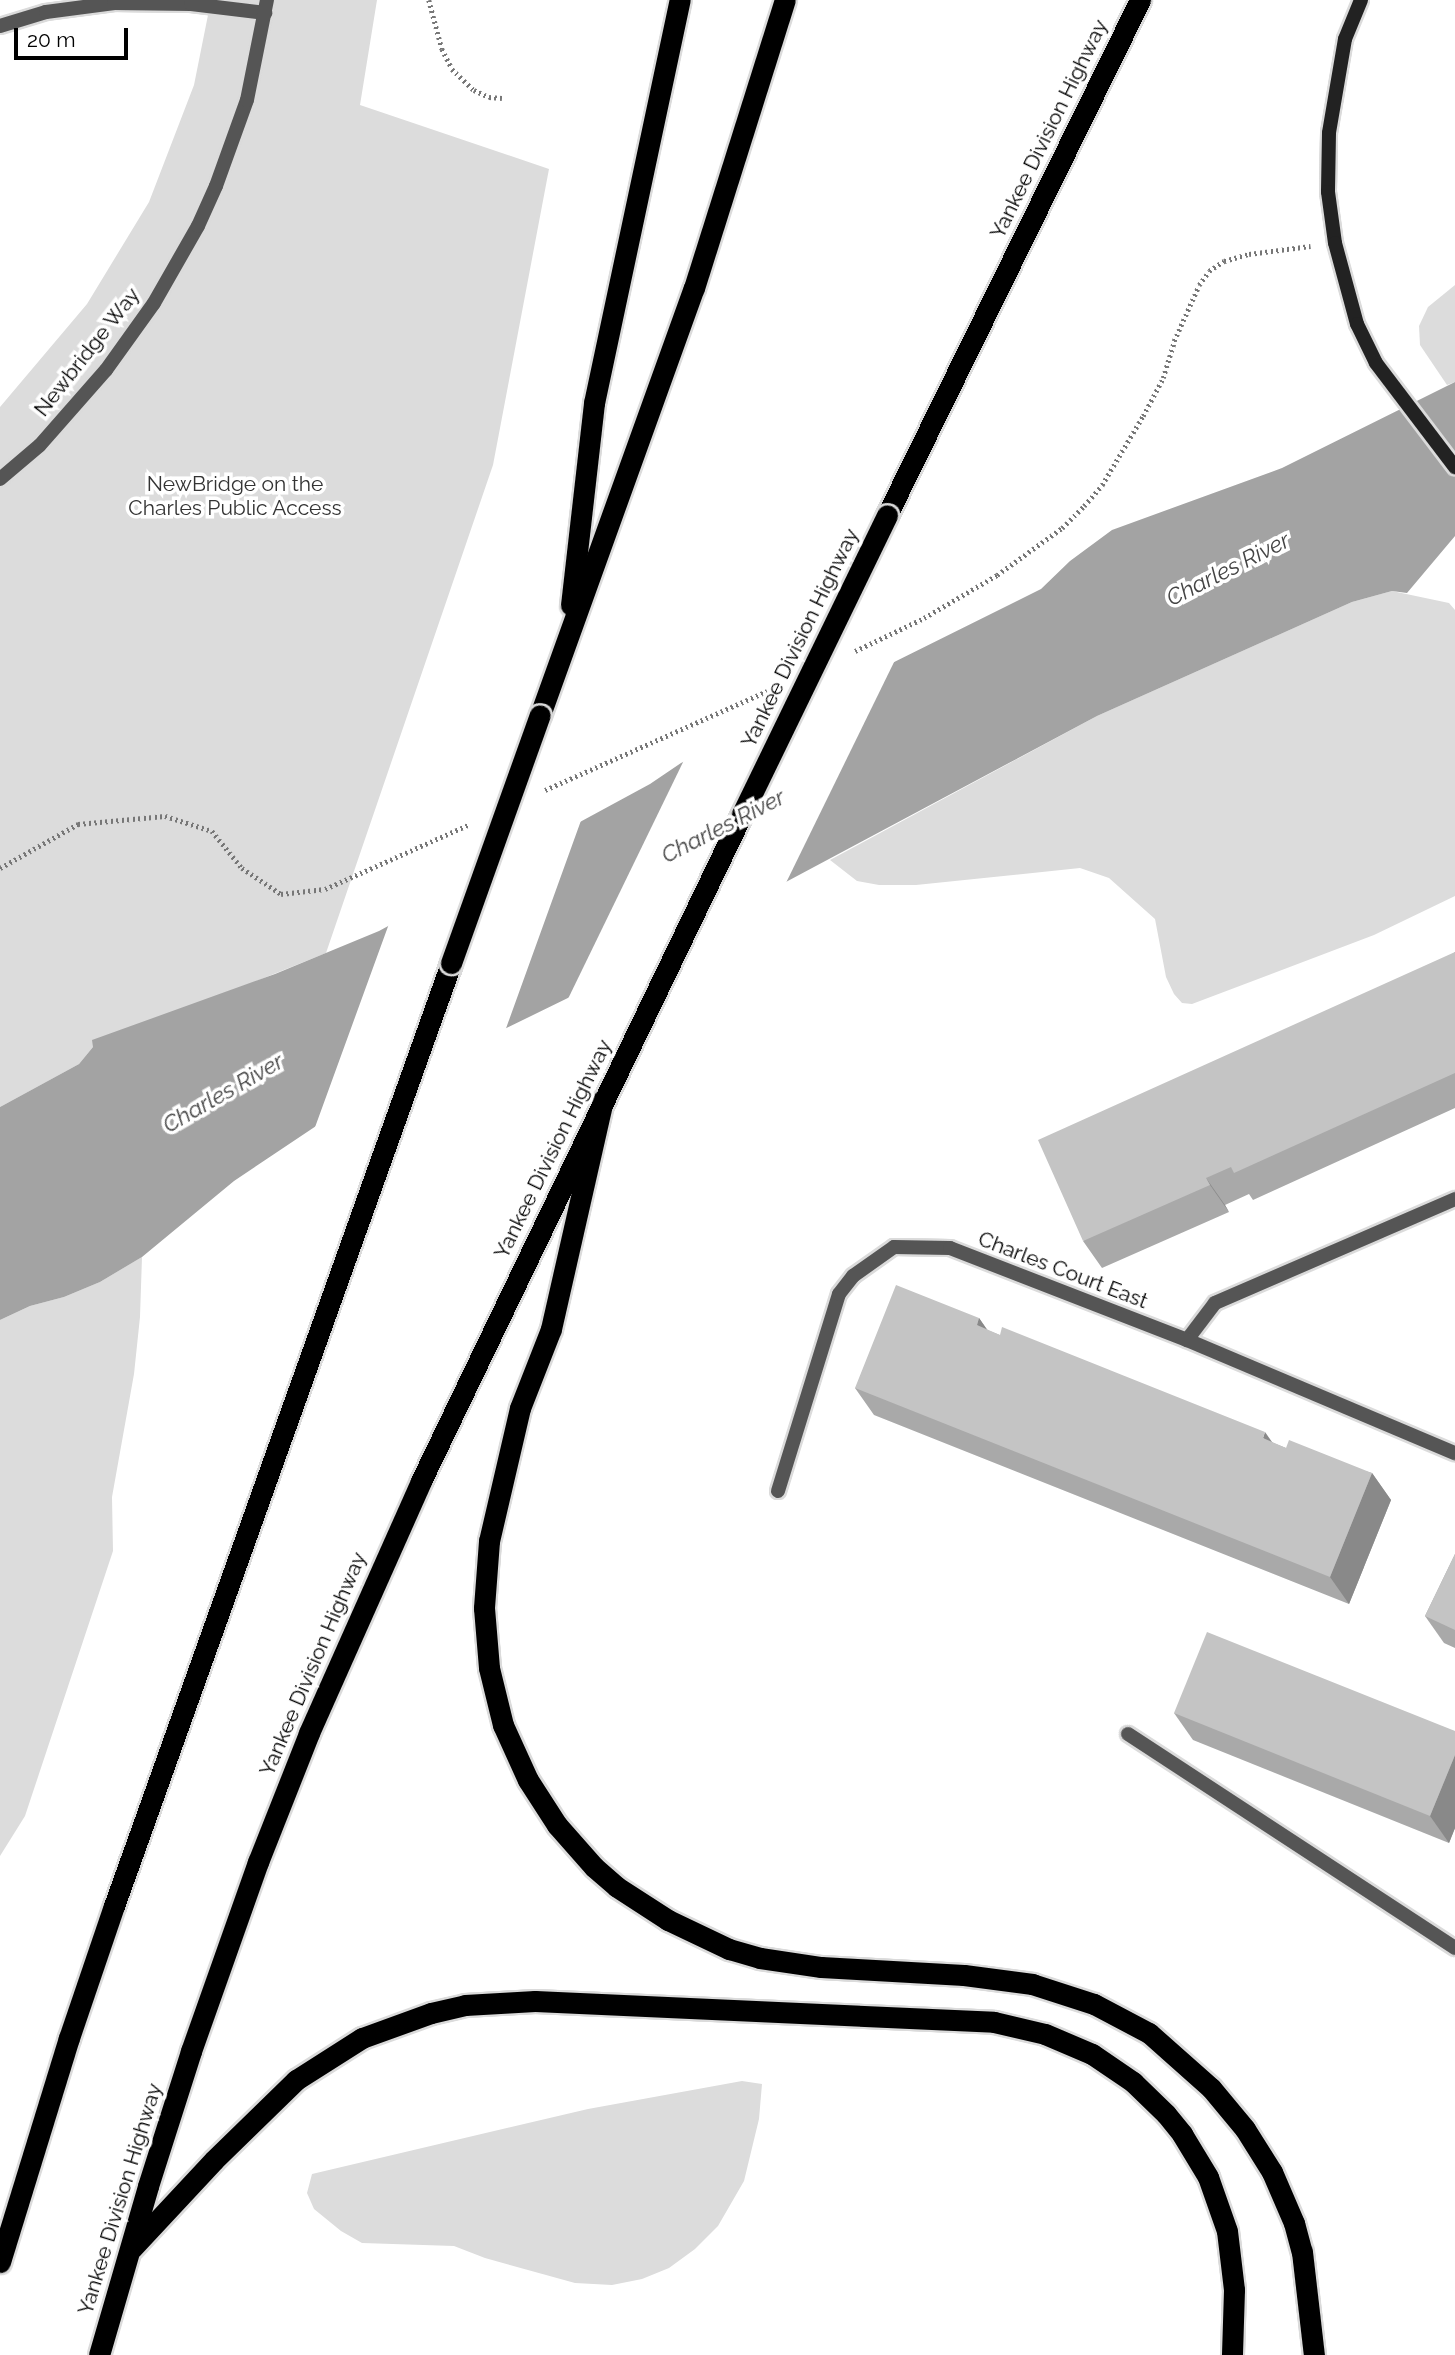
<!DOCTYPE html>
<html>
<head>
<meta charset="utf-8">
<style>
  body { margin:0 }
  #map { position:relative; width:1455px; height:2355px; overflow:hidden; background:#fff; font-family:Raleway,sans-serif }
  div>[style] { position:absolute }
  [style*='--x'] { left:calc(var(--x)*1px); top:calc(var(--y)*1px); width:calc(var(--w)*1px); rotate:calc(var(--a)*1deg) }
  .green>* { inset:0; background:#dcdcdc }
  .water>* { inset:0; background:#a3a3a3 }
  .pier>* { inset:0; background:#fff }
  .path>* { height:4.5px; margin-top:-2.25px; transform-origin:0; background:repeating-linear-gradient(90deg,#777 0 2px,transparent 0 5.5px) }
  .roads { filter:drop-shadow(2px 0 #dbdbdb) drop-shadow(-2px 0 #dbdbdb) drop-shadow(0 2px #dbdbdb) drop-shadow(0 -2px #dbdbdb) }
  .lane>* { height:14px; margin:-7px; padding:0 7px; transform-origin:7px; border-radius:7px; background:#555 }
  .street>* { height:14px; margin:-7px; padding:0 7px; transform-origin:7px; border-radius:7px; background:#555 }
  .secondary>* { height:14px; margin:-7px; padding:0 7px; transform-origin:7px; border-radius:7px; background:#222 }
  .highway>* { height:21px; margin:-10.5px; padding:0 10.5px; transform-origin:10.5px; border-radius:10.5px; background:#000 }
  .bridges { filter:drop-shadow(2px 0 #dbdbdb) drop-shadow(-2px 0 #dbdbdb) drop-shadow(0 2px #dbdbdb) drop-shadow(0 -2px #dbdbdb) }
  .highway-bridge>* { height:21px; margin:-10.5px; padding:0 10.5px; transform-origin:10.5px; border-radius:10.5px; background:#000 }
  .wall>* { inset:0; background:#a9a9a9 }
  .shaded-wall>* { inset:0; background:#898989 }
  .building>* { inset:0; background:#c4c4c4 }
  span { translate:-50% -50%; white-space:nowrap; text-align:center; line-height:1.15; -webkit-text-stroke:7px #fff; paint-order:stroke }
  .street-label { font-size:21px; color:#000 }
  .park-label { font-size:21px; color:#333 }
  .water-label { font-size:23px; color:#444; font-style:italic }
  .scale { position:absolute; left:14px; top:28px; width:114px; height:32px; box-sizing:border-box; border:4px solid #000; border-top:0; padding-left:9px; font-size:21px; line-height:24px; white-space:nowrap; color:#000; -webkit-text-stroke:5px #fff; paint-order:stroke }
</style>
</head>
<body>
<div id="map">
  <div class="green">
    <i style="clip-path:polygon(211px 0,377px 0,360px 105px,549px 169px,493px 465px,326px 953px,93px 1047px,79px 1064px,0 1107px,0 407px,87px 304px,149px 202px,194px 85px)"></i>
    <i style="clip-path:polygon(1455px 285px,1455px 382px,1447px 385px,1420px 345px,1419px 326px,1428px 307px)"></i>
    <i style="clip-path:polygon(1392px 591px,1449px 603px,1455px 610px,1455px 896px,1374px 935px,1192px 1004px,1182px 1003px,1174px 994px,1166px 977px,1155px 919px,1109px 878px,1080px 868px,916px 885px,879px 885px,857px 881px,830px 860px,1097px 716px,1352px 602px)"></i>
    <i style="clip-path:polygon(142px 1257px,140px 1317px,134px 1374px,112px 1497px,113px 1551px,25px 1816px,0 1856px,0 1320px,30px 1306px,64px 1297px,100px 1282px)"></i>
    <i style="clip-path:polygon(742px 2081px,762px 2084px,759px 2119px,744px 2181px,718px 2226px,695px 2249px,669px 2268px,642px 2279px,612px 2285px,575px 2283px,485px 2258px,454px 2246px,362px 2243px,341px 2231px,314px 2209px,307px 2193px,312px 2174px,588px 2109px)"></i>
  </div>
  <div class="water">
    <i style="clip-path:polygon(1455px 382px,1455px 536px,1407px 593px,1392px 591px,1352px 602px,1097px 716px,574px 995px,343px 1108px,234px 1181px,142px 1257px,100px 1282px,64px 1297px,30px 1306px,0 1320px,0 1107px,79px 1064px,93px 1047px,92px 1040px,275px 974px,379px 931px,650px 784px,681px 763px,860px 679px,1041px 589px,1070px 561px,1112px 530px,1282px 468px)"></i>
  </div>
  <div class="pier">
    <i style="clip-path:polygon(897px 656px,783px 889px,667px 954px,566px 1003px,686px 756px)"></i>
    <i style="clip-path:polygon(583px 815px,504px 1034px,428px 1069px,314px 1130px,390px 921px,447px 889px,499px 853px)"></i>
  </div>
  <div class="path">
    <i style="--x:429;--y:0;--w:51;--a:75.1"></i>
    <i style="--x:442;--y:49;--w:22;--a:63"></i>
    <i style="--x:452;--y:69;--w:30;--a:44"></i>
    <i style="--x:474;--y:90;--w:17;--a:25"></i>
    <i style="--x:489;--y:97;--w:13;--a:4"></i>
    <i style="--x:855;--y:651;--w:76;--a:-25.6"></i>
    <i style="--x:924;--y:618;--w:85;--a:-30.5"></i>
    <i style="--x:997;--y:575;--w:80;--a:-35.9"></i>
    <i style="--x:1062;--y:528;--w:31;--a:-45"></i>
    <i style="--x:1084;--y:506;--w:28;--a:-49"></i>
    <i style="--x:1102;--y:485;--w:80;--a:-59.3"></i>
    <i style="--x:1143;--y:416;--w:43;--a:-62.2"></i>
    <i style="--x:1163;--y:378;--w:39;--a:-73"></i>
    <i style="--x:1174;--y:341;--w:61;--a:-65.9"></i>
    <i style="--x:1199;--y:285;--w:17;--a:-54"></i>
    <i style="--x:1209;--y:271;--w:18;--a:-34"></i>
    <i style="--x:1224;--y:261;--w:26;--a:-16"></i>
    <i style="--x:1249;--y:254;--w:62;--a:-7.5"></i>
    <i style="--x:545;--y:790;--w:243;--a:-24"></i>
    <i style="--x:0;--y:868;--w:90;--a:-29.4"></i>
    <i style="--x:78;--y:824;--w:87;--a:-5.3"></i>
    <i style="--x:165;--y:816;--w:49;--a:17.7"></i>
    <i style="--x:212;--y:831;--w:48;--a:51"></i>
    <i style="--x:242;--y:868;--w:47;--a:33.7"></i>
    <i style="--x:281;--y:894;--w:44;--a:-6.5"></i>
    <i style="--x:325;--y:889;--w:159;--a:-24.1"></i>
  </div>
  <div class="roads">
    <div class="lane">
      <i style="--x:1128;--y:1734;--w:391;--a:33.2"></i>
    </div>
    <div class="street">
      <i style="--x:0;--y:26;--w:48;--a:-16.9"></i>
      <i style="--x:46;--y:12;--w:69;--a:-7.5"></i>
      <i style="--x:114;--y:3;--w:77;--a:0.7"></i>
      <i style="--x:191;--y:4;--w:75;--a:6.9"></i>
      <i style="--x:0;--y:479;--w:52;--a:-40.4"></i>
      <i style="--x:40;--y:445;--w:100;--a:-48.7"></i>
      <i style="--x:106;--y:370;--w:82;--a:-54.4"></i>
      <i style="--x:154;--y:303;--w:89;--a:-60.3"></i>
      <i style="--x:198;--y:226;--w:44;--a:-65.8"></i>
      <i style="--x:216;--y:186;--w:91;--a:-70.2"></i>
      <i style="--x:247;--y:100;--w:102;--a:-78.7"></i>
      <i style="--x:1187;--y:1340;--w:46;--a:-52.9"></i>
      <i style="--x:1215;--y:1303;--w:262;--a:-23.4"></i>
      <i style="--x:778;--y:1491;--w:206;--a:-72.8"></i>
      <i style="--x:839;--y:1294;--w:23;--a:-52"></i>
      <i style="--x:853;--y:1276;--w:50;--a:-35.3"></i>
      <i style="--x:894;--y:1247;--w:56;--a:1"></i>
      <i style="--x:950;--y:1248;--w:254;--a:21.2"></i>
      <i style="--x:1187;--y:1340;--w:291;--a:22.9"></i>
    </div>
    <div class="secondary">
      <i style="--x:1361;--y:0;--w:42;--a:112.3"></i>
      <i style="--x:1345;--y:39;--w:95;--a:99.7"></i>
      <i style="--x:1329;--y:133;--w:59;--a:91"></i>
      <i style="--x:1328;--y:192;--w:51;--a:82.2"></i>
      <i style="--x:1335;--y:243;--w:84;--a:74.8"></i>
      <i style="--x:1357;--y:324;--w:43;--a:64"></i>
      <i style="--x:1376;--y:363;--w:131;--a:52.8"></i>
    </div>
    <div class="highway">
      <i style="--x:887;--y:515;--w:574;--a:-63.84"></i>
      <i style="--x:571;--y:605;--w:203;--a:-83.5"></i>
      <i style="--x:594;--y:403;--w:412;--a:-78"></i>
      <i style="--x:540;--y:715;--w:454;--a:-70.2"></i>
      <i style="--x:694;--y:288;--w:302;--a:-72.5"></i>
      <i style="--x:603;--y:1100;--w:235;--a:102.8"></i>
      <i style="--x:551;--y:1329;--w:85;--a:111.4"></i>
      <i style="--x:520;--y:1408;--w:137;--a:103.1"></i>
      <i style="--x:489;--y:1541;--w:67;--a:94.3"></i>
      <i style="--x:484;--y:1608;--w:60;--a:85.2"></i>
      <i style="--x:489;--y:1668;--w:59;--a:76.2"></i>
      <i style="--x:503;--y:1725;--w:60;--a:65.6"></i>
      <i style="--x:528;--y:1780;--w:54;--a:57.2"></i>
      <i style="--x:557;--y:1825;--w:56;--a:48.6"></i>
      <i style="--x:594;--y:1867;--w:30;--a:41"></i>
      <i style="--x:617;--y:1887;--w:61;--a:32.9"></i>
      <i style="--x:668;--y:1920;--w:68;--a:25.4"></i>
      <i style="--x:729;--y:1949;--w:32;--a:16"></i>
      <i style="--x:760;--y:1958;--w:62;--a:8.4"></i>
      <i style="--x:821;--y:1967;--w:143;--a:3.2"></i>
      <i style="--x:964;--y:1975;--w:69;--a:7.5"></i>
      <i style="--x:1032;--y:1984;--w:65;--a:17.9"></i>
      <i style="--x:1094;--y:2004;--w:62;--a:27.8"></i>
      <i style="--x:1149;--y:2033;--w:83;--a:41.6"></i>
      <i style="--x:1211;--y:2088;--w:53;--a:50.3"></i>
      <i style="--x:1245;--y:2129;--w:51;--a:57.9"></i>
      <i style="--x:1272;--y:2172;--w:56;--a:66.7"></i>
      <i style="--x:1294;--y:2223;--w:30;--a:75"></i>
      <i style="--x:1302;--y:2252;--w:104;--a:83.4"></i>
      <i style="--x:132;--y:2248;--w:120;--a:-47"></i>
      <i style="--x:214;--y:2160;--w:115;--a:-44.3"></i>
      <i style="--x:296;--y:2080;--w:78;--a:-32.5"></i>
      <i style="--x:362;--y:2038;--w:73;--a:-19.9"></i>
      <i style="--x:431;--y:2013;--w:35;--a:-13"></i>
      <i style="--x:465;--y:2005;--w:70;--a:-3.3"></i>
      <i style="--x:535;--y:2001;--w:459;--a:2.6"></i>
      <i style="--x:994;--y:2022;--w:52;--a:13.2"></i>
      <i style="--x:1045;--y:2034;--w:51;--a:23.1"></i>
      <i style="--x:1092;--y:2054;--w:50;--a:34.3"></i>
      <i style="--x:1133;--y:2082;--w:46;--a:44.1"></i>
      <i style="--x:1166;--y:2114;--w:26;--a:51"></i>
      <i style="--x:1182;--y:2134;--w:50;--a:58.8"></i>
      <i style="--x:1208;--y:2177;--w:57;--a:70.6"></i>
      <i style="--x:1227;--y:2231;--w:59;--a:83.2"></i>
      <i style="--x:1234;--y:2290;--w:65;--a:91.8"></i>
      <i style="--x:0;--y:2262;--w:234;--a:-72.9"></i>
      <i style="--x:69;--y:2038;--w:139;--a:-71.2"></i>
      <i style="--x:114;--y:1906;--w:1001;--a:-70.33"></i>
      <i style="--x:99;--y:2355;--w:176;--a:-73.8"></i>
      <i style="--x:148;--y:2186;--w:142;--a:-72.3"></i>
      <i style="--x:191;--y:2051;--w:201;--a:-70.5"></i>
      <i style="--x:258;--y:1862;--w:139;--a:-68.4"></i>
      <i style="--x:309;--y:1733;--w:276;--a:-66"></i>
      <i style="--x:421;--y:1481;--w:740;--a:-64.3"></i>
    </div>
  </div>
  <div class="bridges">
    <div class="highway-bridge">
      <i style="--x:742;--y:814;--w:332;--a:-64.1"></i>
      <i style="--x:451;--y:963;--w:263;--a:-70.3"></i>
    </div>
  </div>
  <div class="wall">
    <i style="clip-path:polygon(1455px 952px,1455px 1108px,1253px 1200px,1249px 1194px,1225px 1205px,1229px 1212px,1102px 1268px,1083px 1241px)"></i>
    <i style="clip-path:polygon(979px 1318px,987px 1330px,1286px 1448px,1372px 1473px,1391px 1500px,1349px 1604px,874px 1415px,855px 1388px)"></i>
    <i style="clip-path:polygon(1455px 1554px,1455px 1648px,1444px 1643px,1425px 1616px)"></i>
    <i style="clip-path:polygon(1174px 1713px,1455px 1731px,1455px 1828px,1449px 1843px,1193px 1740px)"></i>
  </div>
  <div class="shaded-wall">
    <i style="clip-path:polygon(1206px 1178px,1225px 1205px,1229px 1212px,1210px 1185px)"></i>
    <i style="clip-path:polygon(979px 1318px,998px 1345px,977px 1325px)"></i>
    <i style="clip-path:polygon(1265px 1432px,1284px 1459px,1263px 1438px)"></i>
    <i style="clip-path:polygon(1372px 1473px,1391px 1500px,1349px 1604px,1330px 1577px)"></i>
    <i style="clip-path:polygon(1455px 1755px,1455px 1828px,1449px 1843px,1430px 1816px)"></i>
  </div>
  <div class="building">
    <i style="clip-path:polygon(1455px 952px,1455px 1073px,1234px 1173px,1231px 1167px,1206px 1178px,1210px 1185px,1083px 1241px,1038px 1140px)"></i>
    <i style="clip-path:polygon(896px 1285px,979px 1318px,977px 1325px,1000px 1335px,1002px 1327px,1265px 1432px,1263px 1438px,1286px 1448px,1289px 1440px,1372px 1473px,1330px 1577px,855px 1388px)"></i>
    <i style="clip-path:polygon(1455px 1554px,1455px 1630px,1425px 1616px)"></i>
    <i style="clip-path:polygon(1207px 1632px,1455px 1731px,1455px 1755px,1430px 1816px,1174px 1713px)"></i>
  </div>
  <div class="street-label">
    <span style="left:1049px;top:129px;rotate:-64deg">Yankee Division Highway</span>
    <span style="left:87px;top:352px;rotate:-52deg">Newbridge Way</span>
    <span style="left:800px;top:638px;rotate:-64deg">Yankee Division Highway</span>
    <span style="left:553px;top:1149px;rotate:-64deg">Yankee Division Highway</span>
    <span style="left:1063px;top:1270px;rotate:21deg">Charles Court East</span>
    <span style="left:313px;top:1664px;rotate:-67deg">Yankee Division Highway</span>
    <span style="left:120px;top:2199px;rotate:-73deg">Yankee Division Highway</span>
  </div>
  <div class="park-label">
    <span style="left:235px;top:496px">NewBridge on the<br>Charles Public Access</span>
  </div>
  <div class="water-label">
    <span style="left:1228px;top:569px;rotate:-27deg">Charles River</span>
    <span style="left:723px;top:826px;rotate:-27deg">Charles River</span>
    <span style="left:223px;top:1093px;rotate:-30deg">Charles River</span>
  </div>
  <div class="scale">20 m</div>
</div>
</body>
</html>
